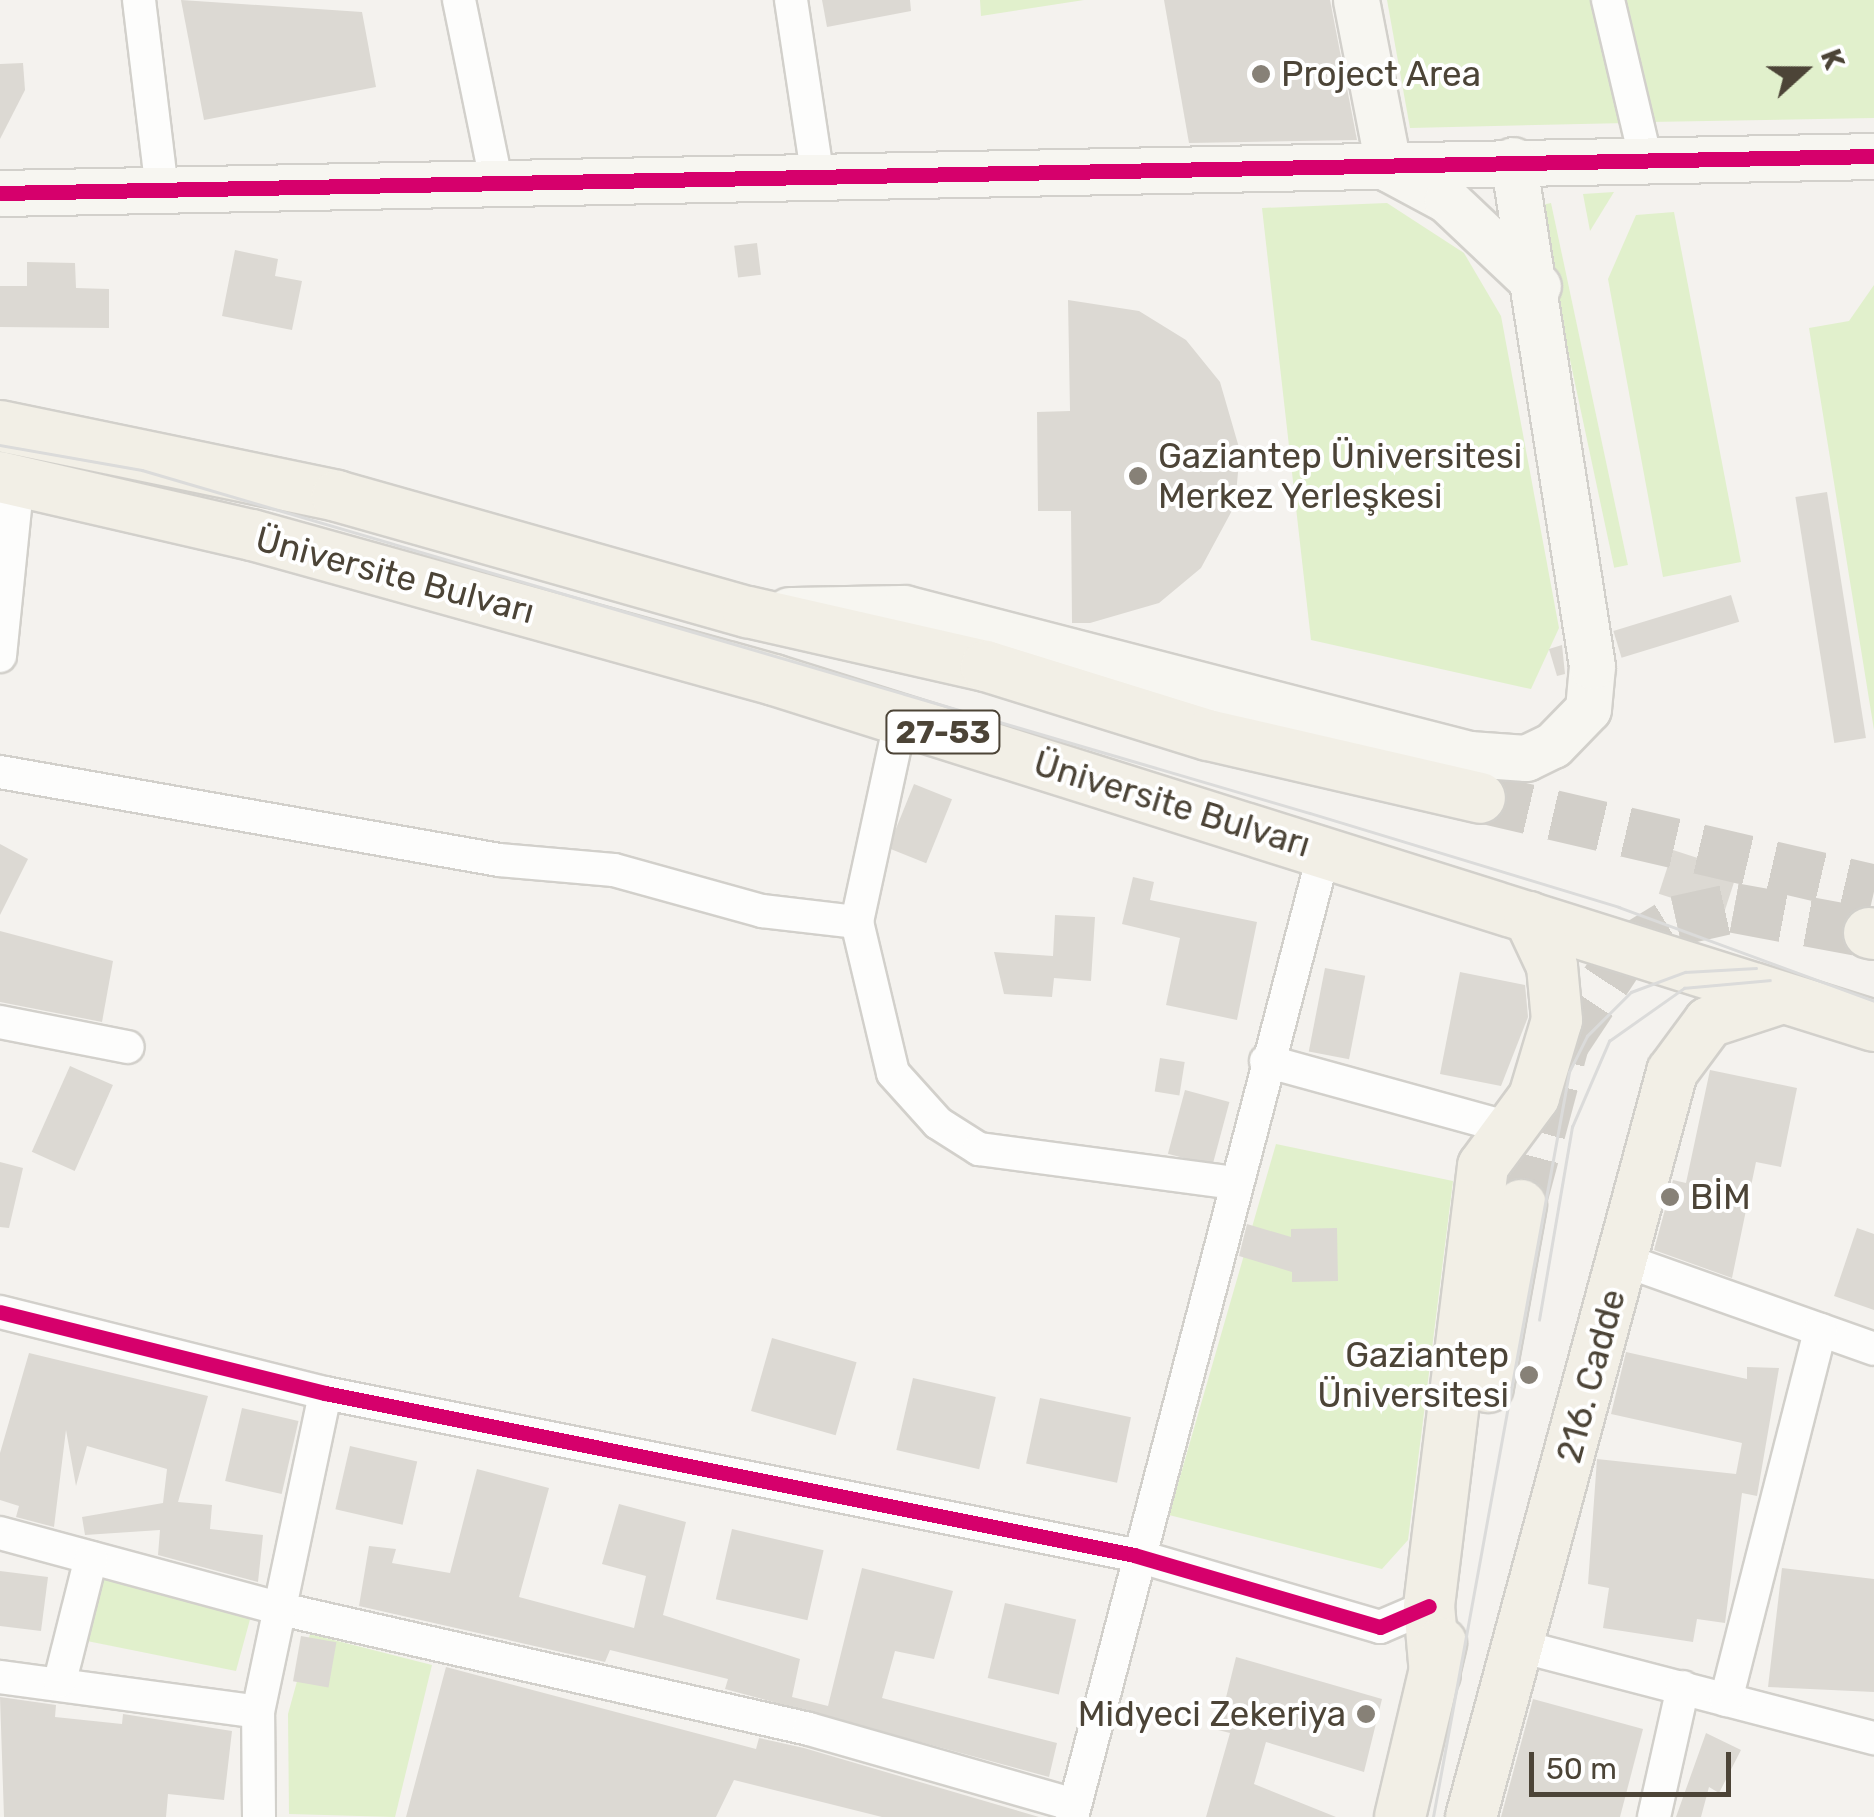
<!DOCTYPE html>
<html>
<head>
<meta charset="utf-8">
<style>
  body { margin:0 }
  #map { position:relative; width:1874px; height:1817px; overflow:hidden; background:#f4f2ee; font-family:Rubik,sans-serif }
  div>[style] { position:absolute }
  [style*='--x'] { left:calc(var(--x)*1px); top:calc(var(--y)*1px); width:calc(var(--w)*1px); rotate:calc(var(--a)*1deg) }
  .green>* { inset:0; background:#e1f0cc; transform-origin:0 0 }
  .building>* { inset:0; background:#dcd9d3; transform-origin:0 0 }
  .primary-tunnel>* { height:50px; margin-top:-25px; transform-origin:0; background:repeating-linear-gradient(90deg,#d2cfc9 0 50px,transparent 0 75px) }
  .roads { filter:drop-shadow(2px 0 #d2d0cb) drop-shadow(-2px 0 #d2d0cb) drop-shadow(0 2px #d2d0cb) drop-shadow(0 -2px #d2d0cb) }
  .street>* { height:32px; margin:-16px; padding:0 16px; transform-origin:16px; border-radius:16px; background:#fdfdfc }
  .secondary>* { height:45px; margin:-22.5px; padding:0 22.5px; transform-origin:22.5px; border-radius:22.5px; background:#f7f6f1 }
  .primary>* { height:50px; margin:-25px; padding:0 25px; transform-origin:25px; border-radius:25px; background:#f2efe6 }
  .tram>* { height:2.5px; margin:-1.25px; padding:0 1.25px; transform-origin:1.25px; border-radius:1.25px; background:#dbdbda }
  .cycleway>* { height:15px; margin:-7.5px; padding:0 7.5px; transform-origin:7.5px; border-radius:7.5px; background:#d6006c }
  .dots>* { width:28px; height:28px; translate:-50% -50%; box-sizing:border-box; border:5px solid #fff; border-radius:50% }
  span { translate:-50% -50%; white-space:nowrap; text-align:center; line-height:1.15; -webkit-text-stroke:8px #fff; paint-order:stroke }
  .shield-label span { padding:2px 8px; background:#fff; border:2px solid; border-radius:8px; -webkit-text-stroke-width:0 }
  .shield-label { font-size:32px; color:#4c4437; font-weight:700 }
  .poi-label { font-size:35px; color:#4c4437 }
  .left { translate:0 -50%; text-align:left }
  .right { translate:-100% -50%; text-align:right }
  .street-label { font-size:35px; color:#4c4437 }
  .north { position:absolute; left:1754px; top:20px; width:100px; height:100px; -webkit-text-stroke:8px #fff; paint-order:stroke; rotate:69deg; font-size:28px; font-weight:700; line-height:40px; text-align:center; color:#4c4437 }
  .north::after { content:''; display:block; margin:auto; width:35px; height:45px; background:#4c4437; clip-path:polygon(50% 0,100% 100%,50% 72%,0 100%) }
  .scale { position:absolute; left:1529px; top:1752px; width:202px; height:45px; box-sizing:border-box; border:5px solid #4c4437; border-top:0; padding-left:12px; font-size:30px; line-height:35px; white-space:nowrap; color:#4c4437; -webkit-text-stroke:8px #fff; paint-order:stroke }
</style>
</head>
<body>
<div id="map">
  <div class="green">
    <i style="clip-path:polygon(980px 0,1084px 0,981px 16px)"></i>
    <i style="clip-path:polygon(1387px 0,1598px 0,1627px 123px,1410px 128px)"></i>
    <i style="clip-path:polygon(1620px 0,1874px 0,1874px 118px,1649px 122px)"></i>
    <i style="clip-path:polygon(1614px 192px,1590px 231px,1583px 194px)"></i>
    <i style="clip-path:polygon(1387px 203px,1464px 253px,1501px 316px,1559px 628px,1531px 689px,1311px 640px,1262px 208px)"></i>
    <i style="left:1551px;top:203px;width:370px;height:14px;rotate:78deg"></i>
    <i style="clip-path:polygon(1674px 212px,1741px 562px,1663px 577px,1608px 279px,1636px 215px)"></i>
    <i style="clip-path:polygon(1874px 285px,1874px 730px,1809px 328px,1849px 321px)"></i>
    <i style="clip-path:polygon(1276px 1144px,1453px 1181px,1408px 1540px,1382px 1569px,1169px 1515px)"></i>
    <i style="clip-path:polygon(102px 1570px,252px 1612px,236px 1671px,82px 1640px)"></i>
    <i style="clip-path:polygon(310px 1634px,432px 1665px,395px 1817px,289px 1814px,288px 1714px)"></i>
  </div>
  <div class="building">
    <i style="clip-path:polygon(181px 0,362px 12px,376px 87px,204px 120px)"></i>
    <i style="clip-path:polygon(822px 0,910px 0,911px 11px,827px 27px)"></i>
    <i style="clip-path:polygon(1164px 0,1330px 0,1357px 140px,1189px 143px)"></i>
    <i style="clip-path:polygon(23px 63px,25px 90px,0 139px,0 64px)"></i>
    <i style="left:757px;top:243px;width:32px;height:23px;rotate:83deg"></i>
    <i style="clip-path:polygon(235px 250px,278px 259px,275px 276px,302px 281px,292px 330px,222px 316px)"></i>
    <i style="clip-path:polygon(27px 262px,75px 263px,76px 288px,109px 289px,109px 328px,0 327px,0 286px,27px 286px)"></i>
    <i style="clip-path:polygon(1068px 300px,1139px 311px,1186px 340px,1220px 382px,1240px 451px,1235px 505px,1201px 568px,1159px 603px,1090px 623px,1072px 623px,1071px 511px,1038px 511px,1037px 412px,1070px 411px)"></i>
    <i style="left:1827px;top:492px;width:249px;height:32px;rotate:81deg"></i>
    <i style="left:1731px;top:595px;width:28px;height:123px;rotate:73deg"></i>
    <i style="clip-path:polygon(1562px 645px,1565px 674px,1557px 676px,1549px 649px)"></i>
    <i style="left:914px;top:784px;width:41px;height:69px;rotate:22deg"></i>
    <i style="clip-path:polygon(0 844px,28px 859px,0 915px)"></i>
    <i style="left:1673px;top:850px;width:68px;height:46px;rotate:18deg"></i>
    <i style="clip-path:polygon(1133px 877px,1154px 882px,1150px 900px,1257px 922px,1237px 1020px,1166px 1005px,1180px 938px,1122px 924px)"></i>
    <i style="clip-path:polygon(1055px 915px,1095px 917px,1091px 981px,1054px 978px,1052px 997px,1004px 994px,994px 952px,1053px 956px)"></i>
    <i style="clip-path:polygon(0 931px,113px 961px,102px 1022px,0 1002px)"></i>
    <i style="left:1325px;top:968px;width:41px;height:85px;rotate:11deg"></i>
    <i style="clip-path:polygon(1460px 972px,1525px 985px,1528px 1017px,1501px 1086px,1440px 1074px)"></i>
    <i style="left:1160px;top:1058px;width:25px;height:34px;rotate:9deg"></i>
    <i style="left:70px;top:1066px;width:47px;height:94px;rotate:24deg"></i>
    <i style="clip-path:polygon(1710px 1070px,1797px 1088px,1781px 1167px,1756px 1162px,1732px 1278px,1654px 1250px,1673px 1180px,1686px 1183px)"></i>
    <i style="left:1185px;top:1090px;width:46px;height:66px;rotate:15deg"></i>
    <i style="clip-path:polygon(0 1162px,23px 1168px,9px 1228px,0 1227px)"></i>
    <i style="clip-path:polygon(1247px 1224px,1291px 1237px,1291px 1229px,1337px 1228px,1338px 1281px,1292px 1282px,1292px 1272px,1239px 1256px)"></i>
    <i style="clip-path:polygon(1857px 1228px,1874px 1234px,1874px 1310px,1834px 1296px)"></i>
    <i style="left:772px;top:1338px;width:88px;height:76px;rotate:16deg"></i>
    <i style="clip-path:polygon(1626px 1352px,1747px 1379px,1747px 1367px,1779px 1368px,1757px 1496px,1742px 1493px,1725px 1623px,1697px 1619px,1693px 1642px,1603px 1628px,1609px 1588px,1588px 1584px,1597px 1459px,1736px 1474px,1742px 1443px,1611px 1414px)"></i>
    <i style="clip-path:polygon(29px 1353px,208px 1396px,178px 1502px,212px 1505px,210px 1529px,263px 1535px,258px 1582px,158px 1555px,160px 1530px,85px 1535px,82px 1517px,163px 1503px,167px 1469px,87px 1446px,76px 1486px,66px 1430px,54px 1527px,16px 1517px,19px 1506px,0 1500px,0 1453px)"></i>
    <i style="left:913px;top:1378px;width:85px;height:74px;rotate:13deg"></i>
    <i style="left:1040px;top:1398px;width:93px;height:67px;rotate:12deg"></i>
    <i style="left:242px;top:1408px;width:58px;height:75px;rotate:13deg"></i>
    <i style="left:350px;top:1446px;width:69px;height:65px;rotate:13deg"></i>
    <i style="clip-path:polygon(477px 1469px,549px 1488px,519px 1597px,634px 1628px,646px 1576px,602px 1564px,619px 1504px,686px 1522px,663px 1615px,800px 1659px,792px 1697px,828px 1706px,862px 1568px,953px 1591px,934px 1659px,895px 1651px,882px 1698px,1057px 1743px,1049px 1777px,725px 1689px,728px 1679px,610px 1650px,605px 1662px,359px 1606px,369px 1546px,396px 1549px,392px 1563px,450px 1573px)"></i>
    <i style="left:732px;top:1529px;width:94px;height:72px;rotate:13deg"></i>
    <i style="clip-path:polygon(1782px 1568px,1874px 1579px,1874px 1692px,1768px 1687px)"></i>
    <i style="clip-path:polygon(0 1571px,48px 1577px,41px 1631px,0 1626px)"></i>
    <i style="left:1005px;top:1603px;width:73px;height:77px;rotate:13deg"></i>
    <i style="left:301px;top:1636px;width:36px;height:46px;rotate:10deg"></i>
    <i style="clip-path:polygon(1236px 1657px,1382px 1699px,1364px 1772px,1266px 1742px,1254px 1784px,1336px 1817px,1206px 1817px,1230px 1733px,1218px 1730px)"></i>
    <i style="clip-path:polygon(446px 1667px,756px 1749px,759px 1738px,804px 1748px,1039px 1817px,882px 1817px,734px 1780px,716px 1817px,406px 1817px)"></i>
    <i style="clip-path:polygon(0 1697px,56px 1705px,55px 1717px,122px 1724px,123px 1714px,232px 1731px,224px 1800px,168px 1794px,166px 1817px,4px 1817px)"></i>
    <i style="clip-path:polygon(1533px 1699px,1643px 1729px,1620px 1817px,1501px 1817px)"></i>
    <i style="clip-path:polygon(1706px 1733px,1741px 1750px,1719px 1793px,1709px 1787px,1701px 1817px,1676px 1817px)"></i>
  </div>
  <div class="primary-tunnel">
    <i style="--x:1480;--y:798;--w:405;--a:13.1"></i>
    <i style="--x:1521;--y:1205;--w:167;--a:-75"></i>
    <i style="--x:1564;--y:1044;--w:110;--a:-56.5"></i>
    <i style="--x:1625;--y:952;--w:60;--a:-31.3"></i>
    <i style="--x:1676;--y:921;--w:59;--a:-12.6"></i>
    <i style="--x:1734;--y:908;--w:137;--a:10.5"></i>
  </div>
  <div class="roads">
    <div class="street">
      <i style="--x:139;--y:0;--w:191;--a:83.1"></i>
      <i style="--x:459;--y:0;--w:189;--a:78.4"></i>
      <i style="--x:791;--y:0;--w:181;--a:81.4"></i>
      <i style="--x:1608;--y:0;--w:165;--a:76.7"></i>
      <i style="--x:0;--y:656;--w:178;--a:-84.2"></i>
      <i style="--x:901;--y:718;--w:209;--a:102.2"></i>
      <i style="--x:857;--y:922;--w:155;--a:76.6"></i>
      <i style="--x:893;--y:1073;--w:67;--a:48"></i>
      <i style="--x:938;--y:1123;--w:49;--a:32.4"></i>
      <i style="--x:979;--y:1149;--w:256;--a:7.6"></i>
      <i style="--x:0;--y:772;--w:507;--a:10"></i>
      <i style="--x:499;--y:860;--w:115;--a:5"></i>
      <i style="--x:614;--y:870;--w:154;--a:15.5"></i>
      <i style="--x:762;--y:911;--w:96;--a:6.6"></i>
      <i style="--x:0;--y:1022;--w:130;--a:11.1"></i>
      <i style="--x:1266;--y:1061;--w:253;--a:15.4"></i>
      <i style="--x:1623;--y:1260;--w:266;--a:19.5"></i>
      <i style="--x:0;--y:1312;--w:335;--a:14"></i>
      <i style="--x:325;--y:1393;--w:825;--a:11.32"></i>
      <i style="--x:1134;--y:1555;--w:256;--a:16.3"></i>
      <i style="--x:1380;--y:1627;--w:53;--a:-23.2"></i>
      <i style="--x:0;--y:1533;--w:291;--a:15.1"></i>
      <i style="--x:281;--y:1609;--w:541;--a:12.8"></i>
      <i style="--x:809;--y:1729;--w:276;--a:16"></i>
      <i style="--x:1516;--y:1645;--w:370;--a:14.6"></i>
      <i style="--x:0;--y:1677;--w:260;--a:7.7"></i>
      <i style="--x:60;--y:1681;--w:127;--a:-75.9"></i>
      <i style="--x:1726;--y:1700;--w:382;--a:-75.7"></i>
      <i style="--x:259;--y:1817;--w:105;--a:-90.5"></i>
      <i style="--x:258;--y:1712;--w:326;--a:-78.1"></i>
      <i style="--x:1072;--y:1817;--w:997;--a:-75.36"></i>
      <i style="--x:1654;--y:1817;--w:133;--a:-77.4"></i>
    </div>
    <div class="secondary">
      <i style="--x:1356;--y:0;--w:172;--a:79"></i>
      <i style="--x:1389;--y:169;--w:66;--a:28.1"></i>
      <i style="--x:1447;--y:200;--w:125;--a:43.4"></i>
      <i style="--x:0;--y:193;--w:1874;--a:-1.13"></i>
      <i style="--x:789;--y:610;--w:115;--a:-1"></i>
      <i style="--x:904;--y:608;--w:584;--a:14.49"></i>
      <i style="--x:1469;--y:754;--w:57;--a:4"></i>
      <i style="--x:1526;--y:758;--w:30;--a:-26"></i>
      <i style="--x:1553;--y:745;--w:50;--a:-45.8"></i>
      <i style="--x:1588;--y:709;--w:43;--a:-84.7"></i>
      <i style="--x:1592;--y:666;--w:512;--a:-98.87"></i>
    </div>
    <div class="primary">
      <i style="--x:0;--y:426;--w:344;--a:11.7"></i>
      <i style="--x:337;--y:496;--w:427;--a:15.8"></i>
      <i style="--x:748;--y:612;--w:244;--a:12.8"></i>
      <i style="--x:986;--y:666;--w:232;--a:17.3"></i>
      <i style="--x:1208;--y:735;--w:279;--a:13"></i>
      <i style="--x:0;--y:477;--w:259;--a:13"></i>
      <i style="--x:252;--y:535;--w:542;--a:15.52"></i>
      <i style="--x:774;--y:680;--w:1153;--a:17.46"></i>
      <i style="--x:1869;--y:933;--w:5;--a:11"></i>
      <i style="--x:1488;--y:1387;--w:185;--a:-79.7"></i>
      <i style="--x:1435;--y:1674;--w:68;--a:-95"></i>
      <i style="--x:1429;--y:1606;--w:443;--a:-83"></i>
      <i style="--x:1483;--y:1166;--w:86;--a:-53.5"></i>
      <i style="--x:1534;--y:1097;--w:80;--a:-73.4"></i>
      <i style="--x:1557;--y:1020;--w:54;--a:-95.3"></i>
      <i style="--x:1552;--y:966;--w:54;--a:-115.1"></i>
      <i style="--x:1400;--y:1817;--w:179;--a:-76.7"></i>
      <i style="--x:1471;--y:1817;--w:772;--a:-74.9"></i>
      <i style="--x:1672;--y:1072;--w:62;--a:-53.5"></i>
      <i style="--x:1709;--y:1022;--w:74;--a:-18.2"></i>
    </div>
  </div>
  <div class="tram">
    <i style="--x:0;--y:445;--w:144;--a:10"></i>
    <i style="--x:142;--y:470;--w:1217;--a:16.37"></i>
    <i style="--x:1310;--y:813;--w:323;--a:16.9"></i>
    <i style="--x:1619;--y:907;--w:272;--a:20.2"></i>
    <i style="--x:1539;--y:1320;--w:196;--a:-80.3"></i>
    <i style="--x:1572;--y:1127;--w:94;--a:-66.7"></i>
    <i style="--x:1609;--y:1041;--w:92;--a:-35.2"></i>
    <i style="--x:1684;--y:988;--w:86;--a:-5.3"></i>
    <i style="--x:1433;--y:1817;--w:757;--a:-79.65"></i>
    <i style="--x:1569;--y:1072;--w:40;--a:-63.4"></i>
    <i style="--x:1587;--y:1036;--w:62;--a:-45"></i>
    <i style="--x:1631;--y:992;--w:58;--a:-20.3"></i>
    <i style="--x:1685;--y:972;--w:71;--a:-3.2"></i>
  </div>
  <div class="cycleway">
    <i style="--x:0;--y:193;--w:1874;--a:-1.13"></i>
    <i style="--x:0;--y:1312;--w:335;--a:14"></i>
    <i style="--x:325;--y:1393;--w:825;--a:11.32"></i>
    <i style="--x:1134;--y:1555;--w:256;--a:16.3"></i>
    <i style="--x:1380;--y:1627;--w:53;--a:-23.2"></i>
  </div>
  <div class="dots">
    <i style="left:1261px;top:74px;background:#878177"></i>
    <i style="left:1138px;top:476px;background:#878177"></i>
    <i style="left:1670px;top:1197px;background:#878177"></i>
    <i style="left:1529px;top:1375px;background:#878177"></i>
    <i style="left:1366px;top:1714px;background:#878177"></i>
  </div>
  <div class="shield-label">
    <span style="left:943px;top:732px">27-53</span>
  </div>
  <div class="poi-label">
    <span class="left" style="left:1281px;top:74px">Project Area</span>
    <span class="left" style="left:1158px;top:476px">Gaziantep Üniversitesi<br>Merkez Yerleşkesi</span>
    <span class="left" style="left:1690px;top:1197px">BİM</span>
    <span class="right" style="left:1509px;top:1375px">Gaziantep<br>Üniversitesi</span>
    <span class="right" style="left:1346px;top:1714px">Midyeci Zekeriya</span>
  </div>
  <div class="street-label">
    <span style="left:395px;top:575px;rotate:15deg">Üniversite Bulvarı</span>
    <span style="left:1172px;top:804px;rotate:17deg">Üniversite Bulvarı</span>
    <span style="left:1591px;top:1376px;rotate:-75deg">216. Cadde</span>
  </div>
  <div class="north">K</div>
  <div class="scale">50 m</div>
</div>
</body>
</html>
